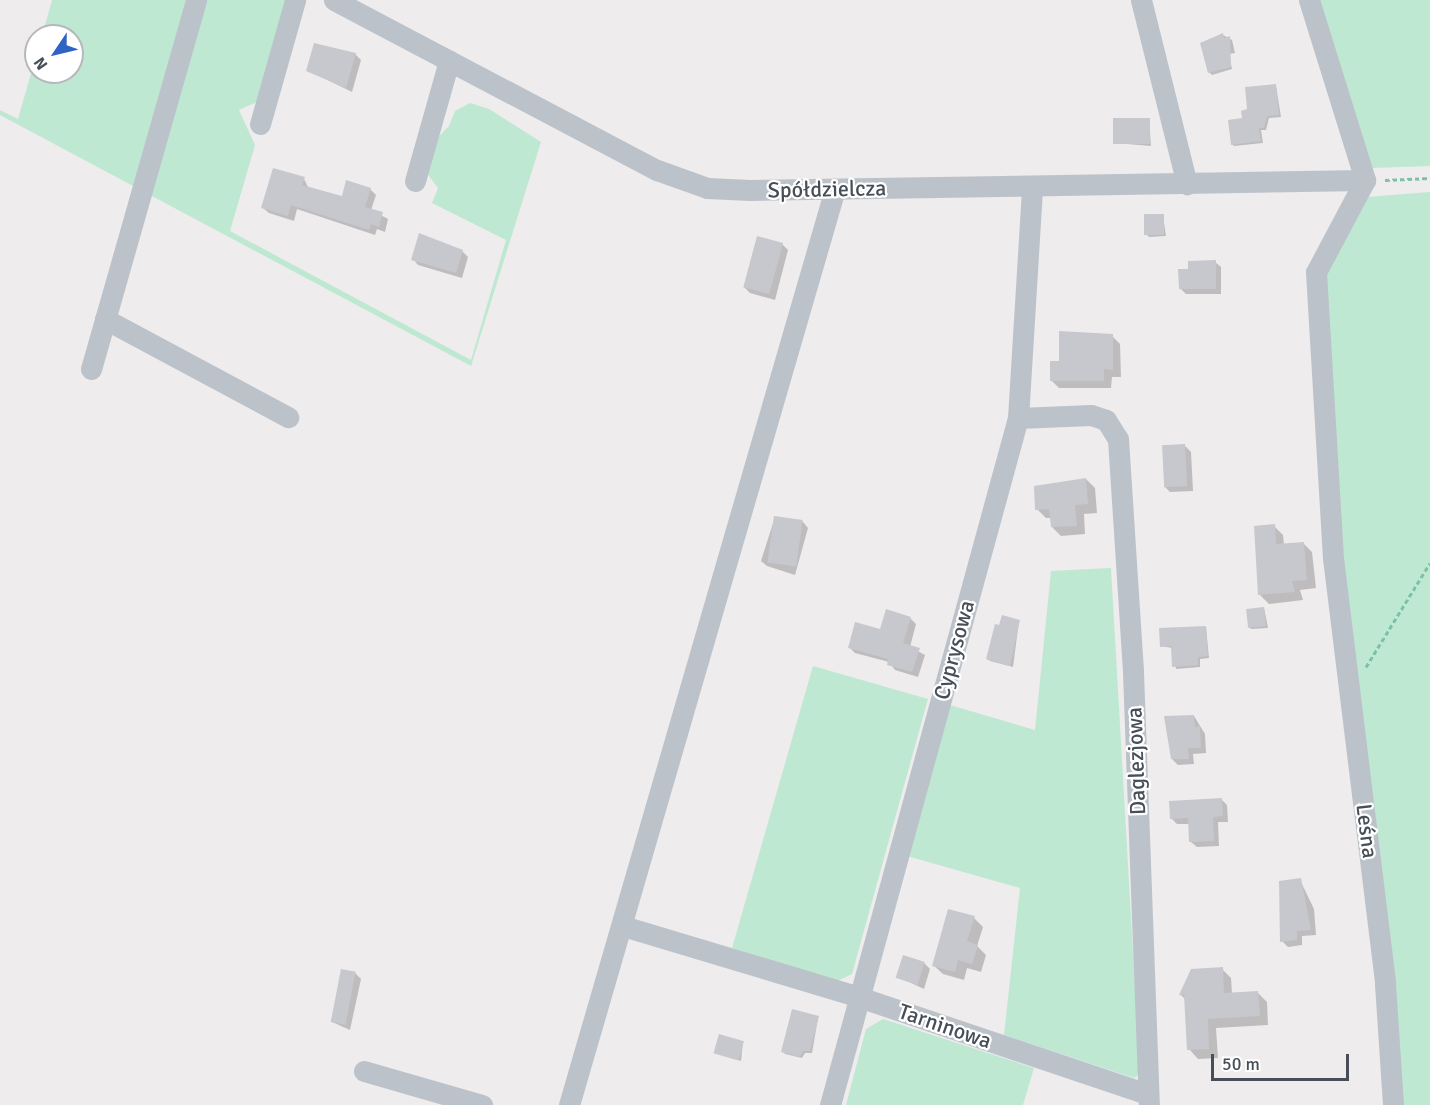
<!DOCTYPE html>
<html>
<head>
<meta charset="utf-8">
<style>
  body { margin:0 }
  #map { position:relative; width:1430px; height:1105px; overflow:hidden; background:#eeecec; font-family:Signika,sans-serif }
  div>[style] { position:absolute }
  [style*='--x'] { left:calc(var(--x)*1px); top:calc(var(--y)*1px); width:calc(var(--w)*1px); rotate:calc(var(--a)*1deg) }
  .green>* { inset:0; background:#bfe8d2 }
  .shadow>* { inset:0; background:#0003 }
  .building>* { inset:0; background:#c7c8ce; transform-origin:0 0 }
  .path>* { height:3px; margin-top:-1.5px; transform-origin:0; background:repeating-linear-gradient(90deg,#7bc1a4 0 4.5px,transparent 0 7.5px) }
  .minor>* { height:21px; margin:-10.5px; padding:0 10.5px; transform-origin:10.5px; border-radius:10.5px; background:#bcc2ca }
  span { translate:-50% -50%; white-space:nowrap; text-align:center; line-height:1.15; -webkit-text-stroke:4.5px #fff; paint-order:stroke }
  .street-label { font-size:22px; color:#474e57 }
  .north { position:absolute; left:24px; top:24px; width:60px; height:60px; box-sizing:border-box; background:#fff; border:2px solid #b5b8bc; border-radius:50%; rotate:235deg; font-size:16px; font-weight:700; line-height:24px; text-align:center; color:#474e57 }
  .north::after { content:''; display:block; margin:auto; width:21px; height:27px; background:#2f64c5; clip-path:polygon(50% 0,100% 100%,50% 72%,0 100%) }
  .scale { position:absolute; left:1211px; top:1054px; width:138px; height:27px; box-sizing:border-box; border:3px solid #474e57; border-top:0; padding-left:8px; font-size:18px; line-height:21px; white-space:nowrap; color:#474e57; -webkit-text-stroke:4px #fff; paint-order:stroke }
</style>
</head>
<body>
<div id="map">
  <div class="green">
    <i style="clip-path:polygon(52px 0,289px 0,259px 101px,239px 110px,255px 145px,230px 231px,471px 360px,506px 240px,432px 203px,438px 188px,426px 172px,434px 141px,449px 126px,455px 111px,470px 103px,489px 109px,541px 142px,471px 366px,0 115px,0 110px,18px 119px,36px 56px,36px 72px,72px 72px,72px 36px,42px 36px)"></i>
    <i style="clip-path:polygon(1318px 0,1430px 0,1430px 166px,1371px 168px)"></i>
    <i style="clip-path:polygon(1430px 192px,1430px 1105px,1400px 1105px,1367px 808px,1317px 273px,1354px 198px)"></i>
    <i style="clip-path:polygon(1111px 568px,1140px 1074px,1134px 1078px,1004px 1035px,1020px 888px,907px 856px,950px 705px,1035px 730px,1051px 571px)"></i>
    <i style="clip-path:polygon(813px 666px,928px 699px,852px 974px,835px 982px,732px 948px)"></i>
    <i style="clip-path:polygon(883px 1019px,1034px 1068px,1023px 1105px,846px 1105px,866px 1029px)"></i>
  </div>
  <div class="shadow">
    <i style="clip-path:polygon(1223px 35px,1232px 40px,1235px 53px,1229px 54px,1232px 69px,1212px 75px,1209px 72px)"></i>
    <i style="clip-path:polygon(355px 54px,361px 60px,352px 92px,307px 70px)"></i>
    <i style="clip-path:polygon(1276px 86px,1281px 117px,1269px 118px,1266px 130px,1261px 130px,1263px 143px,1234px 146px,1232px 144px,1249px 111px)"></i>
    <i style="clip-path:polygon(1149px 119px,1151px 146px,1115px 143px)"></i>
    <i style="clip-path:polygon(304px 179px,309px 189px,343px 198px,370px 189px,376px 195px,371px 210px,388px 219px,385px 232px,377px 229px,375px 235px,297px 209px,294px 221px,269px 213px,263px 208px)"></i>
    <i style="clip-path:polygon(1163px 216px,1166px 236px,1149px 237px,1146px 234px)"></i>
    <i style="clip-path:polygon(782px 244px,788px 250px,775px 300px,750px 293px,744px 287px)"></i>
    <i style="clip-path:polygon(462px 251px,468px 257px,462px 278px,418px 265px,413px 259px)"></i>
    <i style="clip-path:polygon(1215px 262px,1221px 267px,1221px 294px,1186px 294px,1180px 288px)"></i>
    <i style="clip-path:polygon(1112px 336px,1120px 344px,1121px 377px,1112px 377px,1111px 388px,1059px 388px,1051px 380px,1061px 363px)"></i>
    <i style="clip-path:polygon(1185px 446px,1191px 452px,1193px 491px,1170px 492px,1164px 486px)"></i>
    <i style="clip-path:polygon(1086px 479px,1095px 488px,1097px 513px,1084px 514px,1085px 534px,1061px 536px,1052px 527px,1052px 518px,1046px 518px,1037px 509px)"></i>
    <i style="clip-path:polygon(775px 517px,803px 522px,808px 528px,795px 575px,767px 566px,761px 561px)"></i>
    <i style="clip-path:polygon(1274px 526px,1283px 535px,1284px 545px,1303px 543px,1312px 552px,1316px 588px,1300px 590px,1303px 600px,1269px 604px,1260px 595px)"></i>
    <i style="clip-path:polygon(1264px 608px,1268px 628px,1251px 629px,1249px 627px)"></i>
    <i style="clip-path:polygon(910px 618px,916px 624px,910px 647px,925px 655px,918px 677px,895px 670px,889px 662px,855px 653px,849px 647px)"></i>
    <i style="clip-path:polygon(1019px 621px,1013px 667px,990px 661px,987px 659px)"></i>
    <i style="clip-path:polygon(1206px 627px,1209px 658px,1200px 659px,1200px 667px,1176px 669px,1172px 648px,1161px 646px)"></i>
    <i style="clip-path:polygon(1194px 716px,1205px 734px,1206px 753px,1193px 754px,1194px 764px,1178px 765px,1172px 759px)"></i>
    <i style="clip-path:polygon(1221px 799px,1227px 805px,1228px 822px,1218px 822px,1219px 846px,1197px 847px,1191px 842px,1190px 824px,1177px 824px,1171px 818px)"></i>
    <i style="clip-path:polygon(1300px 880px,1314px 909px,1316px 935px,1302px 936px,1302px 945px,1288px 947px,1282px 941px)"></i>
    <i style="clip-path:polygon(974px 918px,983px 927px,977px 946px,986px 955px,981px 972px,967px 968px,964px 980px,943px 974px,933px 965px)"></i>
    <i style="clip-path:polygon(924px 963px,930px 969px,924px 989px,898px 977px)"></i>
    <i style="clip-path:polygon(1222px 969px,1231px 978px,1232px 994px,1258px 993px,1267px 1002px,1268px 1025px,1216px 1028px,1218px 1058px,1198px 1059px,1189px 1049px,1186px 1000px,1181px 995px,1192px 971px)"></i>
    <i style="clip-path:polygon(355px 973px,361px 979px,350px 1030px,332px 1022px)"></i>
    <i style="clip-path:polygon(818px 1018px,812px 1053px,805px 1053px,802px 1058px,785px 1054px,783px 1051px)"></i>
    <i style="clip-path:polygon(743px 1042px,741px 1061px,716px 1052px)"></i>
  </div>
  <div class="building">
    <i style="clip-path:polygon(1223px 33px,1224px 38px,1230px 36px,1231px 67px,1208px 73px,1200px 43px)"></i>
    <i style="clip-path:polygon(314px 43px,356px 53px,346px 88px,306px 71px)"></i>
    <i style="clip-path:polygon(1276px 84px,1279px 115px,1267px 116px,1264px 128px,1259px 128px,1261px 141px,1231px 145px,1228px 120px,1242px 118px,1241px 111px,1247px 109px,1245px 87px)"></i>
    <i style="left:1113px;top:118px;width:37px;height:26px"></i>
    <i style="clip-path:polygon(273px 168px,305px 177px,302px 185px,342px 196px,346px 180px,371px 188px,365px 207px,383px 212px,379px 227px,371px 224px,369px 230px,291px 205px,288px 216px,261px 208px)"></i>
    <i style="left:1164px;top:214px;width:21px;height:20px;rotate:90deg"></i>
    <i style="clip-path:polygon(419px 233px,463px 250px,456px 273px,411px 260px)"></i>
    <i style="left:757px;top:236px;width:27px;height:53px;rotate:15deg"></i>
    <i style="clip-path:polygon(1216px 260px,1216px 289px,1179px 289px,1178px 269px,1188px 269px,1188px 261px)"></i>
    <i style="clip-path:polygon(1059px 331px,1113px 334px,1113px 370px,1104px 369px,1104px 381px,1050px 381px,1050px 361px,1059px 361px)"></i>
    <i style="left:1185px;top:444px;width:42px;height:23px;rotate:87deg"></i>
    <i style="clip-path:polygon(1086px 478px,1088px 504px,1075px 505px,1077px 526px,1051px 527px,1049px 509px,1035px 510px,1034px 486px)"></i>
    <i style="left:774px;top:516px;width:29px;height:47px;rotate:8deg"></i>
    <i style="clip-path:polygon(1275px 524px,1276px 544px,1304px 542px,1307px 580px,1292px 581px,1295px 592px,1258px 595px,1254px 526px)"></i>
    <i style="left:1264px;top:607px;width:19px;height:18px;rotate:84deg"></i>
    <i style="clip-path:polygon(886px 609px,911px 617px,903px 643px,920px 648px,912px 672px,887px 665px,888px 659px,848px 648px,855px 622px,880px 629px)"></i>
    <i style="clip-path:polygon(1002px 615px,1020px 620px,1010px 666px,986px 659px,995px 624px,999px 625px)"></i>
    <i style="clip-path:polygon(1206px 626px,1208px 656px,1198px 657px,1198px 665px,1172px 667px,1171px 646px,1160px 647px,1159px 628px)"></i>
    <i style="clip-path:polygon(1194px 715px,1195px 727px,1200px 726px,1201px 748px,1188px 748px,1189px 759px,1171px 759px,1164px 716px)"></i>
    <i style="clip-path:polygon(1222px 798px,1223px 816px,1213px 817px,1214px 841px,1189px 842px,1188px 818px,1170px 819px,1169px 801px)"></i>
    <i style="clip-path:polygon(1301px 878px,1311px 930px,1297px 931px,1297px 940px,1280px 942px,1279px 881px)"></i>
    <i style="clip-path:polygon(948px 909px,975px 916px,967px 941px,978px 945px,972px 964px,958px 960px,955px 972px,932px 966px)"></i>
    <i style="left:903px;top:955px;width:23px;height:24px;rotate:18deg"></i>
    <i style="clip-path:polygon(1223px 967px,1224px 993px,1258px 991px,1260px 1016px,1208px 1019px,1209px 1049px,1187px 1050px,1184px 995px,1179px 995px,1191px 969px)"></i>
    <i style="left:341px;top:969px;width:15px;height:54px;rotate:11deg"></i>
    <i style="clip-path:polygon(792px 1009px,819px 1016px,810px 1051px,803px 1051px,800px 1057px,781px 1052px)"></i>
    <i style="left:719px;top:1034px;width:26px;height:20px;rotate:16deg"></i>
  </div>
  <div class="path">
    <i style="--x:1385;--y:180;--w:45;--a:-2.5"></i>
    <i style="--x:1366;--y:667;--w:122;--a:-58.4"></i>
  </div>
  <div class="minor">
    <i style="--x:334;--y:0;--w:365;--a:27.8"></i>
    <i style="--x:657;--y:170;--w:53;--a:19.8"></i>
    <i style="--x:707;--y:188;--w:43;--a:2.7"></i>
    <i style="--x:750;--y:190;--w:615;--a:-0.93"></i>
    <i style="--x:1141;--y:0;--w:190;--a:76"></i>
    <i style="--x:1309;--y:0;--w:189;--a:72.7"></i>
    <i style="--x:1365;--y:180;--w:104;--a:118"></i>
    <i style="--x:1316;--y:272;--w:287;--a:86.6"></i>
    <i style="--x:1333;--y:558;--w:429;--a:83"></i>
    <i style="--x:1385;--y:984;--w:121;--a:86.2"></i>
    <i style="--x:260;--y:124;--w:129;--a:-74.2"></i>
    <i style="--x:415;--y:181;--w:125;--a:-74.2"></i>
    <i style="--x:105;--y:319;--w:208;--a:28.2"></i>
    <i style="--x:91;--y:369;--w:384;--a:-74.1"></i>
    <i style="--x:1018;--y:418;--w:73;--a:-2.4"></i>
    <i style="--x:1091;--y:415;--w:16;--a:18"></i>
    <i style="--x:1106;--y:420;--w:22;--a:58"></i>
    <i style="--x:1118;--y:439;--w:233;--a:86.3"></i>
    <i style="--x:1133;--y:672;--w:433;--a:87.9"></i>
    <i style="--x:623;--y:926;--w:246;--a:16.7"></i>
    <i style="--x:859;--y:997;--w:305;--a:18.6"></i>
    <i style="--x:364;--y:1071;--w:123;--a:16.1"></i>
    <i style="--x:569;--y:1105;--w:954;--a:-73.81"></i>
    <i style="--x:830;--y:1105;--w:712;--a:-74.7"></i>
    <i style="--x:1018;--y:418;--w:231;--a:-86.5"></i>
  </div>
  <div class="street-label">
    <span style="left:827px;top:189px;rotate:-1deg">Spółdzielcza</span>
    <span style="left:954px;top:650px;rotate:-75deg">Cyprysowa</span>
    <span style="left:1136px;top:761px;rotate:-92deg">Daglezjowa</span>
    <span style="left:1367px;top:831px;rotate:83deg">Leśna</span>
    <span style="left:945px;top:1026px;rotate:19deg">Tarninowa</span>
  </div>
  <div class="north">N</div>
  <div class="scale">50 m</div>
</div>
</body>
</html>
